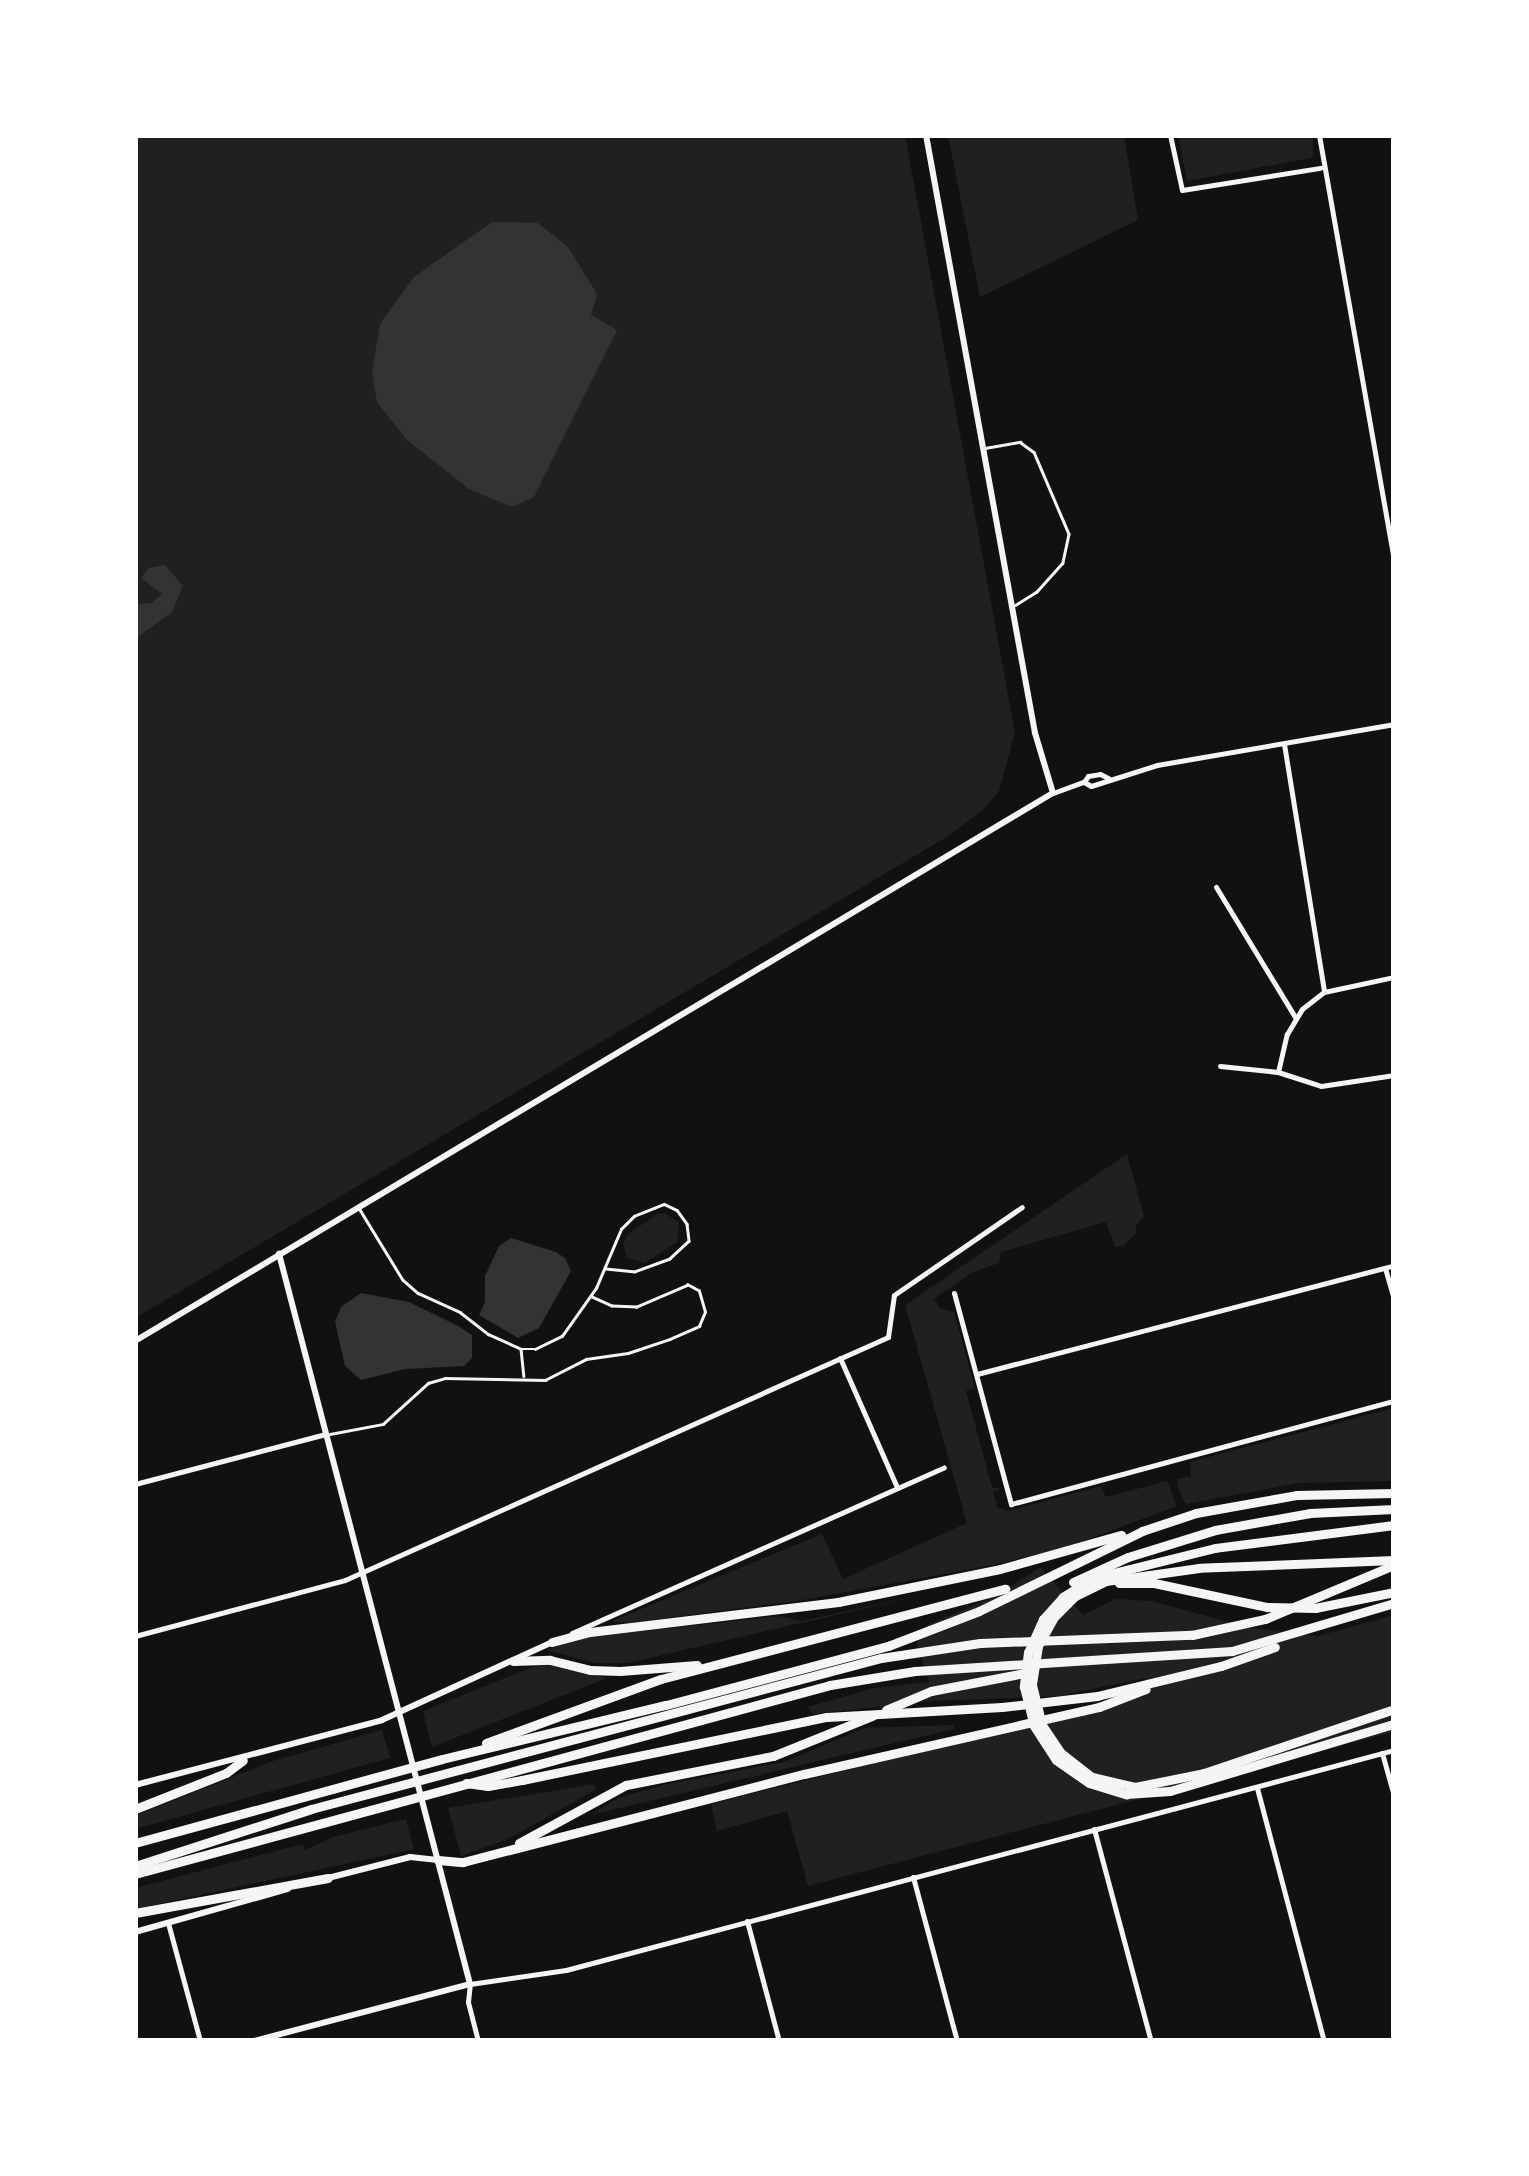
<!DOCTYPE html>
<html>
<head>
<meta charset="utf-8">
<style>
  body { margin:0 }
  #map { position:relative; width:1529px; height:2176px; overflow:hidden; background:#111; font-family:"Archivo Narrow",sans-serif }
  div>[style] { position:absolute }
  [style*='--x'] { left:calc(var(--x)*1px); top:calc(var(--y)*1px); width:calc(var(--w)*1px); rotate:calc(var(--a)*1deg) }
  .green>* { inset:0; background:#202020 }
  .water>* { inset:0; background:#333 }
  .service>* { height:2.5px; margin:-1.25px; padding:0 1.25px; transform-origin:1.25px; border-radius:1.25px; background:#f5f5f5 }
  .minor>* { height:5px; margin:-2.5px; padding:0 2.5px; transform-origin:2.5px; border-radius:2.5px; background:#f5f5f5 }
  .secondary>* { height:6px; margin:-3px; padding:0 3px; transform-origin:3px; border-radius:3px; background:#f5f5f5 }
  .motorway>* { height:9px; margin:-4.5px; padding:0 4.5px; transform-origin:4.5px; border-radius:4.5px; background:#f5f5f5 }
  span { translate:-50% -50%; white-space:nowrap; text-align:center; line-height:1.15; -webkit-text-stroke:8px #fff; paint-order:stroke }
  .frame { position:absolute; inset:0; border:138px solid #fff; pointer-events:none }
</style>
</head>
<body>
<div id="map">
  <div class="green">
    <i style="clip-path:polygon(135px 135px,905px 135px,1015px 733px,999px 791px,983px 810px,950px 835px,135px 1318px)"></i>
    <i style="clip-path:polygon(948px 135px,1124px 135px,1138px 220px,980px 297px)"></i>
    <i style="clip-path:polygon(1178px 135px,1313px 135px,1313px 154px,1312px 158px,1187px 181px)"></i>
    <i style="clip-path:polygon(1127px 1154px,1144px 1216px,1135px 1227px,1137px 1233px,1123px 1246px,1115px 1247px,1106px 1222px,1001px 1252px,999px 1263px,971px 1273px,934px 1299px,940px 1308px,954px 1312px,975px 1388px,966px 1391px,992px 1487px,1001px 1489px,993px 1492px,997px 1507px,1008px 1511px,1101px 1486px,1106px 1497px,1167px 1481px,1177px 1506px,1073px 1545px,994px 1565px,797px 1601px,628px 1623px,612px 1621px,822px 1534px,843px 1579px,967px 1523px,905px 1305px)"></i>
    <i style="clip-path:polygon(665px 1213px,679px 1223px,677px 1242px,645px 1263px,627px 1258px,623px 1243px,628px 1234px,657px 1214px)"></i>
    <i style="clip-path:polygon(1394px 1408px,1394px 1481px,1299px 1483px,1186px 1504px,1178px 1488px,1177px 1479px,1191px 1476px,1190px 1462px)"></i>
    <i style="clip-path:polygon(1040px 1567px,1083px 1615px,1116px 1599px,1151px 1601px,1247px 1627px,1318px 1636px,1394px 1615px,1394px 1732px,808px 1886px,787px 1811px,717px 1831px,711px 1804px,1145px 1696px,1145px 1678px,1060px 1696px,932px 1701px,812px 1714px,808px 1707px,874px 1688px,929px 1682px,917px 1643px,927px 1625px,1000px 1594px)"></i>
    <i style="clip-path:polygon(970px 1584px,628px 1663px,595px 1663px,546px 1650px,582px 1638px,779px 1616px,802px 1621px)"></i>
    <i style="clip-path:polygon(542px 1663px,607px 1678px,432px 1747px,423px 1711px)"></i>
    <i style="clip-path:polygon(953px 1725px,954px 1729px,590px 1815px,618px 1798px,663px 1785px,784px 1762px,865px 1728px)"></i>
    <i style="clip-path:polygon(382px 1730px,390px 1758px,135px 1829px,135px 1816px,273px 1761px)"></i>
    <i style="clip-path:polygon(594px 1784px,597px 1789px,508px 1839px,461px 1856px,448px 1808px)"></i>
    <i style="clip-path:polygon(406px 1819px,414px 1849px,135px 1909px,135px 1888px,303px 1844px,305px 1850px,333px 1837px)"></i>
  </div>
  <div class="water">
    <i style="clip-path:polygon(492px 222px,538px 223px,568px 247px,597px 294px,591px 315px,617px 330px,534px 497px,512px 507px,469px 489px,407px 440px,377px 402px,372px 372px,380px 324px,414px 277px)"></i>
    <i style="clip-path:polygon(165px 565px,183px 586px,172px 612px,135px 639px,135px 604px,151px 603px,162px 594px,141px 578px,149px 568px)"></i>
    <i style="clip-path:polygon(511px 1238px,556px 1252px,565px 1258px,571px 1271px,539px 1328px,518px 1338px,479px 1315px,485px 1302px,485px 1276px,499px 1246px)"></i>
    <i style="clip-path:polygon(361px 1293px,409px 1302px,458px 1326px,472px 1335px,472px 1358px,464px 1366px,405px 1369px,361px 1380px,345px 1366px,335px 1322px,341px 1307px)"></i>
  </div>
  <div class="service">
    <i style="--x:985;--y:448;--w:36;--a:-10"></i>
    <i style="--x:1020;--y:442;--w:17;--a:36"></i>
    <i style="--x:1034;--y:452;--w:89;--a:66.9"></i>
    <i style="--x:1069;--y:534;--w:30;--a:102"></i>
    <i style="--x:1063;--y:563;--w:39;--a:132"></i>
    <i style="--x:1037;--y:592;--w:25;--a:148"></i>
    <i style="--x:359;--y:1208;--w:84;--a:58.6"></i>
    <i style="--x:403;--y:1280;--w:20;--a:41"></i>
    <i style="--x:418;--y:1293;--w:46;--a:24.3"></i>
    <i style="--x:460;--y:1312;--w:36;--a:38"></i>
    <i style="--x:488;--y:1334;--w:36;--a:24"></i>
    <i style="--x:521;--y:1349;--w:14;--a:0"></i>
    <i style="--x:535;--y:1349;--w:30;--a:-26"></i>
    <i style="--x:562;--y:1336;--w:59;--a:-54.7"></i>
    <i style="--x:596;--y:1288;--w:64;--a:-67"></i>
    <i style="--x:621;--y:1229;--w:18;--a:-45"></i>
    <i style="--x:634;--y:1216;--w:32;--a:-22"></i>
    <i style="--x:664;--y:1204;--w:14;--a:25"></i>
    <i style="--x:677;--y:1210;--w:17;--a:54"></i>
    <i style="--x:687;--y:1224;--w:17;--a:83"></i>
    <i style="--x:689;--y:1241;--w:26;--a:137"></i>
    <i style="--x:670;--y:1259;--w:37;--a:160"></i>
    <i style="--x:635;--y:1272;--w:29;--a:-174"></i>
    <i style="--x:521;--y:1349;--w:27;--a:84"></i>
    <i style="--x:330;--y:1434;--w:54;--a:-10.7"></i>
    <i style="--x:383;--y:1424;--w:61;--a:-42.3"></i>
    <i style="--x:428;--y:1383;--w:18;--a:-16"></i>
    <i style="--x:445;--y:1378;--w:100;--a:1.1"></i>
    <i style="--x:545;--y:1380;--w:46;--a:-27.1"></i>
    <i style="--x:586;--y:1359;--w:42;--a:-8.1"></i>
    <i style="--x:628;--y:1353;--w:44;--a:-18.4"></i>
    <i style="--x:670;--y:1339;--w:32;--a:-24"></i>
    <i style="--x:699;--y:1326;--w:15;--a:-67"></i>
    <i style="--x:705;--y:1312;--w:22;--a:-106"></i>
    <i style="--x:699;--y:1291;--w:13;--a:-151"></i>
    <i style="--x:688;--y:1285;--w:56;--a:156.7"></i>
    <i style="--x:637;--y:1307;--w:25;--a:-178"></i>
    <i style="--x:612;--y:1306;--w:22;--a:-156"></i>
  </div>
  <div class="minor">
    <i style="--x:1170;--y:135;--w:56;--a:77.7"></i>
    <i style="--x:1182;--y:190;--w:140;--a:-9.1"></i>
    <i style="--x:1319;--y:135;--w:432;--a:80"></i>
    <i style="--x:1284;--y:744;--w:251;--a:80.8"></i>
    <i style="--x:1084;--y:782;--w:8;--a:30"></i>
    <i style="--x:1091;--y:786;--w:69;--a:-17.7"></i>
    <i style="--x:1157;--y:765;--w:241;--a:-9.8"></i>
    <i style="--x:1053;--y:793;--w:33;--a:-20"></i>
    <i style="--x:1084;--y:782;--w:7;--a:-56"></i>
    <i style="--x:1088;--y:776;--w:12;--a:-9"></i>
    <i style="--x:1100;--y:774;--w:9;--a:27"></i>
    <i style="--x:1216;--y:887;--w:152;--a:58.7"></i>
    <i style="--x:1220;--y:1066;--w:58;--a:5.9"></i>
    <i style="--x:1278;--y:1072;--w:45;--a:18"></i>
    <i style="--x:1321;--y:1086;--w:74;--a:-8.6"></i>
    <i style="--x:1278;--y:1072;--w:39;--a:-77"></i>
    <i style="--x:1287;--y:1034;--w:29;--a:-59"></i>
    <i style="--x:1302;--y:1009;--w:28;--a:-38"></i>
    <i style="--x:1324;--y:992;--w:72;--a:-12.1"></i>
    <i style="--x:1385;--y:1268;--w:33;--a:74"></i>
    <i style="--x:954;--y:1293;--w:219;--a:74.9"></i>
    <i style="--x:1011;--y:1504;--w:397;--a:-15.1"></i>
    <i style="--x:840;--y:1358;--w:141;--a:66.2"></i>
    <i style="--x:977;--y:1374;--w:431;--a:-14.6"></i>
    <i style="--x:135;--y:1484;--w:197;--a:-14.7"></i>
    <i style="--x:572;--y:1633;--w:407;--a:-24"></i>
    <i style="--x:135;--y:1636;--w:217;--a:-14.9"></i>
    <i style="--x:345;--y:1580;--w:595;--a:-24.11"></i>
    <i style="--x:888;--y:1337;--w:42;--a:-81.9"></i>
    <i style="--x:894;--y:1295;--w:155;--a:-34.5"></i>
    <i style="--x:1382;--y:1753;--w:45;--a:74.4"></i>
    <i style="--x:1257;--y:1788;--w:262;--a:75.2"></i>
    <i style="--x:1094;--y:1829;--w:220;--a:75"></i>
    <i style="--x:913;--y:1877;--w:170;--a:75"></i>
    <i style="--x:747;--y:1921;--w:124;--a:75.1"></i>
    <i style="--x:168;--y:1923;--w:122;--a:74.8"></i>
    <i style="--x:478;--y:2041;--w:40;--a:-104.4"></i>
    <i style="--x:468;--y:2002;--w:18;--a:-84"></i>
    <i style="--x:470;--y:1984;--w:97;--a:-8.3"></i>
    <i style="--x:566;--y:1970;--w:857;--a:-14.88"></i>
  </div>
  <div class="secondary">
    <i style="--x:135;--y:1341;--w:1069;--a:-30.84"></i>
    <i style="--x:1053;--y:793;--w:63;--a:-106.7"></i>
    <i style="--x:1035;--y:733;--w:608;--a:-100.33"></i>
    <i style="--x:135;--y:1785;--w:255;--a:-14.7"></i>
    <i style="--x:382;--y:1720;--w:187;--a:-24.6"></i>
    <i style="--x:324;--y:1879;--w:89;--a:-14.3"></i>
    <i style="--x:410;--y:1857;--w:28;--a:6"></i>
    <i style="--x:135;--y:1932;--w:159;--a:-15.7"></i>
    <i style="--x:254;--y:2041;--w:223;--a:-14.8"></i>
    <i style="--x:470;--y:1984;--w:755;--a:-104.66"></i>
  </div>
  <div class="motorway">
    <i style="--x:1394;--y:1525;--w:180;--a:172.7"></i>
    <i style="--x:1215;--y:1548;--w:126;--a:166.2"></i>
    <i style="--x:1093;--y:1578;--w:36;--a:148"></i>
    <i style="--x:1063;--y:1597;--w:30;--a:132"></i>
    <i style="--x:1043;--y:1619;--w:36;--a:114"></i>
    <i style="--x:1028;--y:1652;--w:35;--a:97"></i>
    <i style="--x:1024;--y:1687;--w:40;--a:75.6"></i>
    <i style="--x:1034;--y:1726;--w:40;--a:57.1"></i>
    <i style="--x:1056;--y:1760;--w:40;--a:34.9"></i>
    <i style="--x:1089;--y:1783;--w:39;--a:17"></i>
    <i style="--x:1126;--y:1794;--w:44;--a:-3.9"></i>
    <i style="--x:1170;--y:1791;--w:234;--a:-16.7"></i>
    <i style="--x:1394;--y:1560;--w:195;--a:177.7"></i>
    <i style="--x:1199;--y:1568;--w:94;--a:172"></i>
    <i style="--x:1106;--y:1581;--w:34;--a:154"></i>
    <i style="--x:1075;--y:1596;--w:30;--a:135"></i>
    <i style="--x:1054;--y:1617;--w:33;--a:119"></i>
    <i style="--x:1038;--y:1646;--w:39;--a:99"></i>
    <i style="--x:1032;--y:1685;--w:41;--a:76"></i>
    <i style="--x:1042;--y:1725;--w:34;--a:56"></i>
    <i style="--x:1061;--y:1753;--w:39;--a:38"></i>
    <i style="--x:1092;--y:1777;--w:44;--a:13.1"></i>
    <i style="--x:1135;--y:1787;--w:70;--a:-11.5"></i>
    <i style="--x:1204;--y:1773;--w:200;--a:-18.6"></i>
    <i style="--x:1073;--y:1582;--w:60;--a:-24.4"></i>
    <i style="--x:1128;--y:1557;--w:91;--a:-17.2"></i>
    <i style="--x:1215;--y:1530;--w:97;--a:-10.1"></i>
    <i style="--x:1310;--y:1513;--w:84;--a:-2.7"></i>
    <i style="--x:1119;--y:1583;--w:35;--a:0"></i>
    <i style="--x:1154;--y:1583;--w:116;--a:12"></i>
    <i style="--x:1267;--y:1607;--w:48;--a:1.2"></i>
    <i style="--x:1315;--y:1608;--w:81;--a:-11.4"></i>
    <i style="--x:552;--y:1642;--w:39;--a:-15"></i>
    <i style="--x:590;--y:1632;--w:250;--a:-6.9"></i>
    <i style="--x:838;--y:1602;--w:165;--a:-11.5"></i>
    <i style="--x:1000;--y:1569;--w:126;--a:-15.7"></i>
    <i style="--x:513;--y:1661;--w:37;--a:-2"></i>
    <i style="--x:550;--y:1660;--w:41;--a:14"></i>
    <i style="--x:590;--y:1670;--w:30;--a:2"></i>
    <i style="--x:620;--y:1671;--w:77;--a:-4.5"></i>
    <i style="--x:886;--y:1710;--w:49;--a:-22.9"></i>
    <i style="--x:931;--y:1691;--w:101;--a:-10.9"></i>
    <i style="--x:486;--y:1743;--w:186;--a:-20.1"></i>
    <i style="--x:661;--y:1679;--w:356;--a:-14.7"></i>
    <i style="--x:466;--y:1783;--w:22;--a:8"></i>
    <i style="--x:488;--y:1786;--w:35;--a:-10"></i>
    <i style="--x:522;--y:1780;--w:311;--a:-11.7"></i>
    <i style="--x:827;--y:1717;--w:175;--a:-3.3"></i>
    <i style="--x:1002;--y:1707;--w:96;--a:-6.6"></i>
    <i style="--x:1097;--y:1696;--w:128;--a:-13.6"></i>
    <i style="--x:1221;--y:1666;--w:57;--a:-19.4"></i>
    <i style="--x:135;--y:1809;--w:98;--a:-21.6"></i>
    <i style="--x:226;--y:1773;--w:21;--a:-37"></i>
    <i style="--x:135;--y:1843;--w:318;--a:-15.3"></i>
    <i style="--x:442;--y:1759;--w:230;--a:-13.6"></i>
    <i style="--x:666;--y:1705;--w:230;--a:-14.9"></i>
    <i style="--x:888;--y:1646;--w:97;--a:-21"></i>
    <i style="--x:979;--y:1611;--w:182;--a:-26.1"></i>
    <i style="--x:1142;--y:1531;--w:57;--a:-18.4"></i>
    <i style="--x:1196;--y:1513;--w:103;--a:-10.1"></i>
    <i style="--x:1297;--y:1495;--w:97;--a:-1.2"></i>
    <i style="--x:519;--y:1843;--w:122;--a:-28.5"></i>
    <i style="--x:626;--y:1785;--w:150;--a:-11.2"></i>
    <i style="--x:773;--y:1756;--w:107;--a:-22"></i>
    <i style="--x:438;--y:1860;--w:25;--a:5"></i>
    <i style="--x:463;--y:1862;--w:352;--a:-14.5"></i>
    <i style="--x:804;--y:1774;--w:303;--a:-12.8"></i>
    <i style="--x:1099;--y:1707;--w:50;--a:-21"></i>
    <i style="--x:135;--y:1866;--w:185;--a:-17.9"></i>
    <i style="--x:311;--y:1809;--w:590;--a:-14.84"></i>
    <i style="--x:881;--y:1658;--w:100;--a:-8.6"></i>
    <i style="--x:980;--y:1643;--w:212;--a:-2.2"></i>
    <i style="--x:1192;--y:1635;--w:75;--a:-12.4"></i>
    <i style="--x:1265;--y:1619;--w:140;--a:-22.7"></i>
    <i style="--x:135;--y:1874;--w:720;--a:-15.21"></i>
    <i style="--x:830;--y:1685;--w:86;--a:-9.4"></i>
    <i style="--x:915;--y:1671;--w:318;--a:-3.6"></i>
    <i style="--x:1232;--y:1651;--w:169;--a:-16.5"></i>
    <i style="--x:135;--y:1913;--w:196;--a:-10.3"></i>
  </div>
  <div class="frame"></div>
</div>
</body>
</html>
